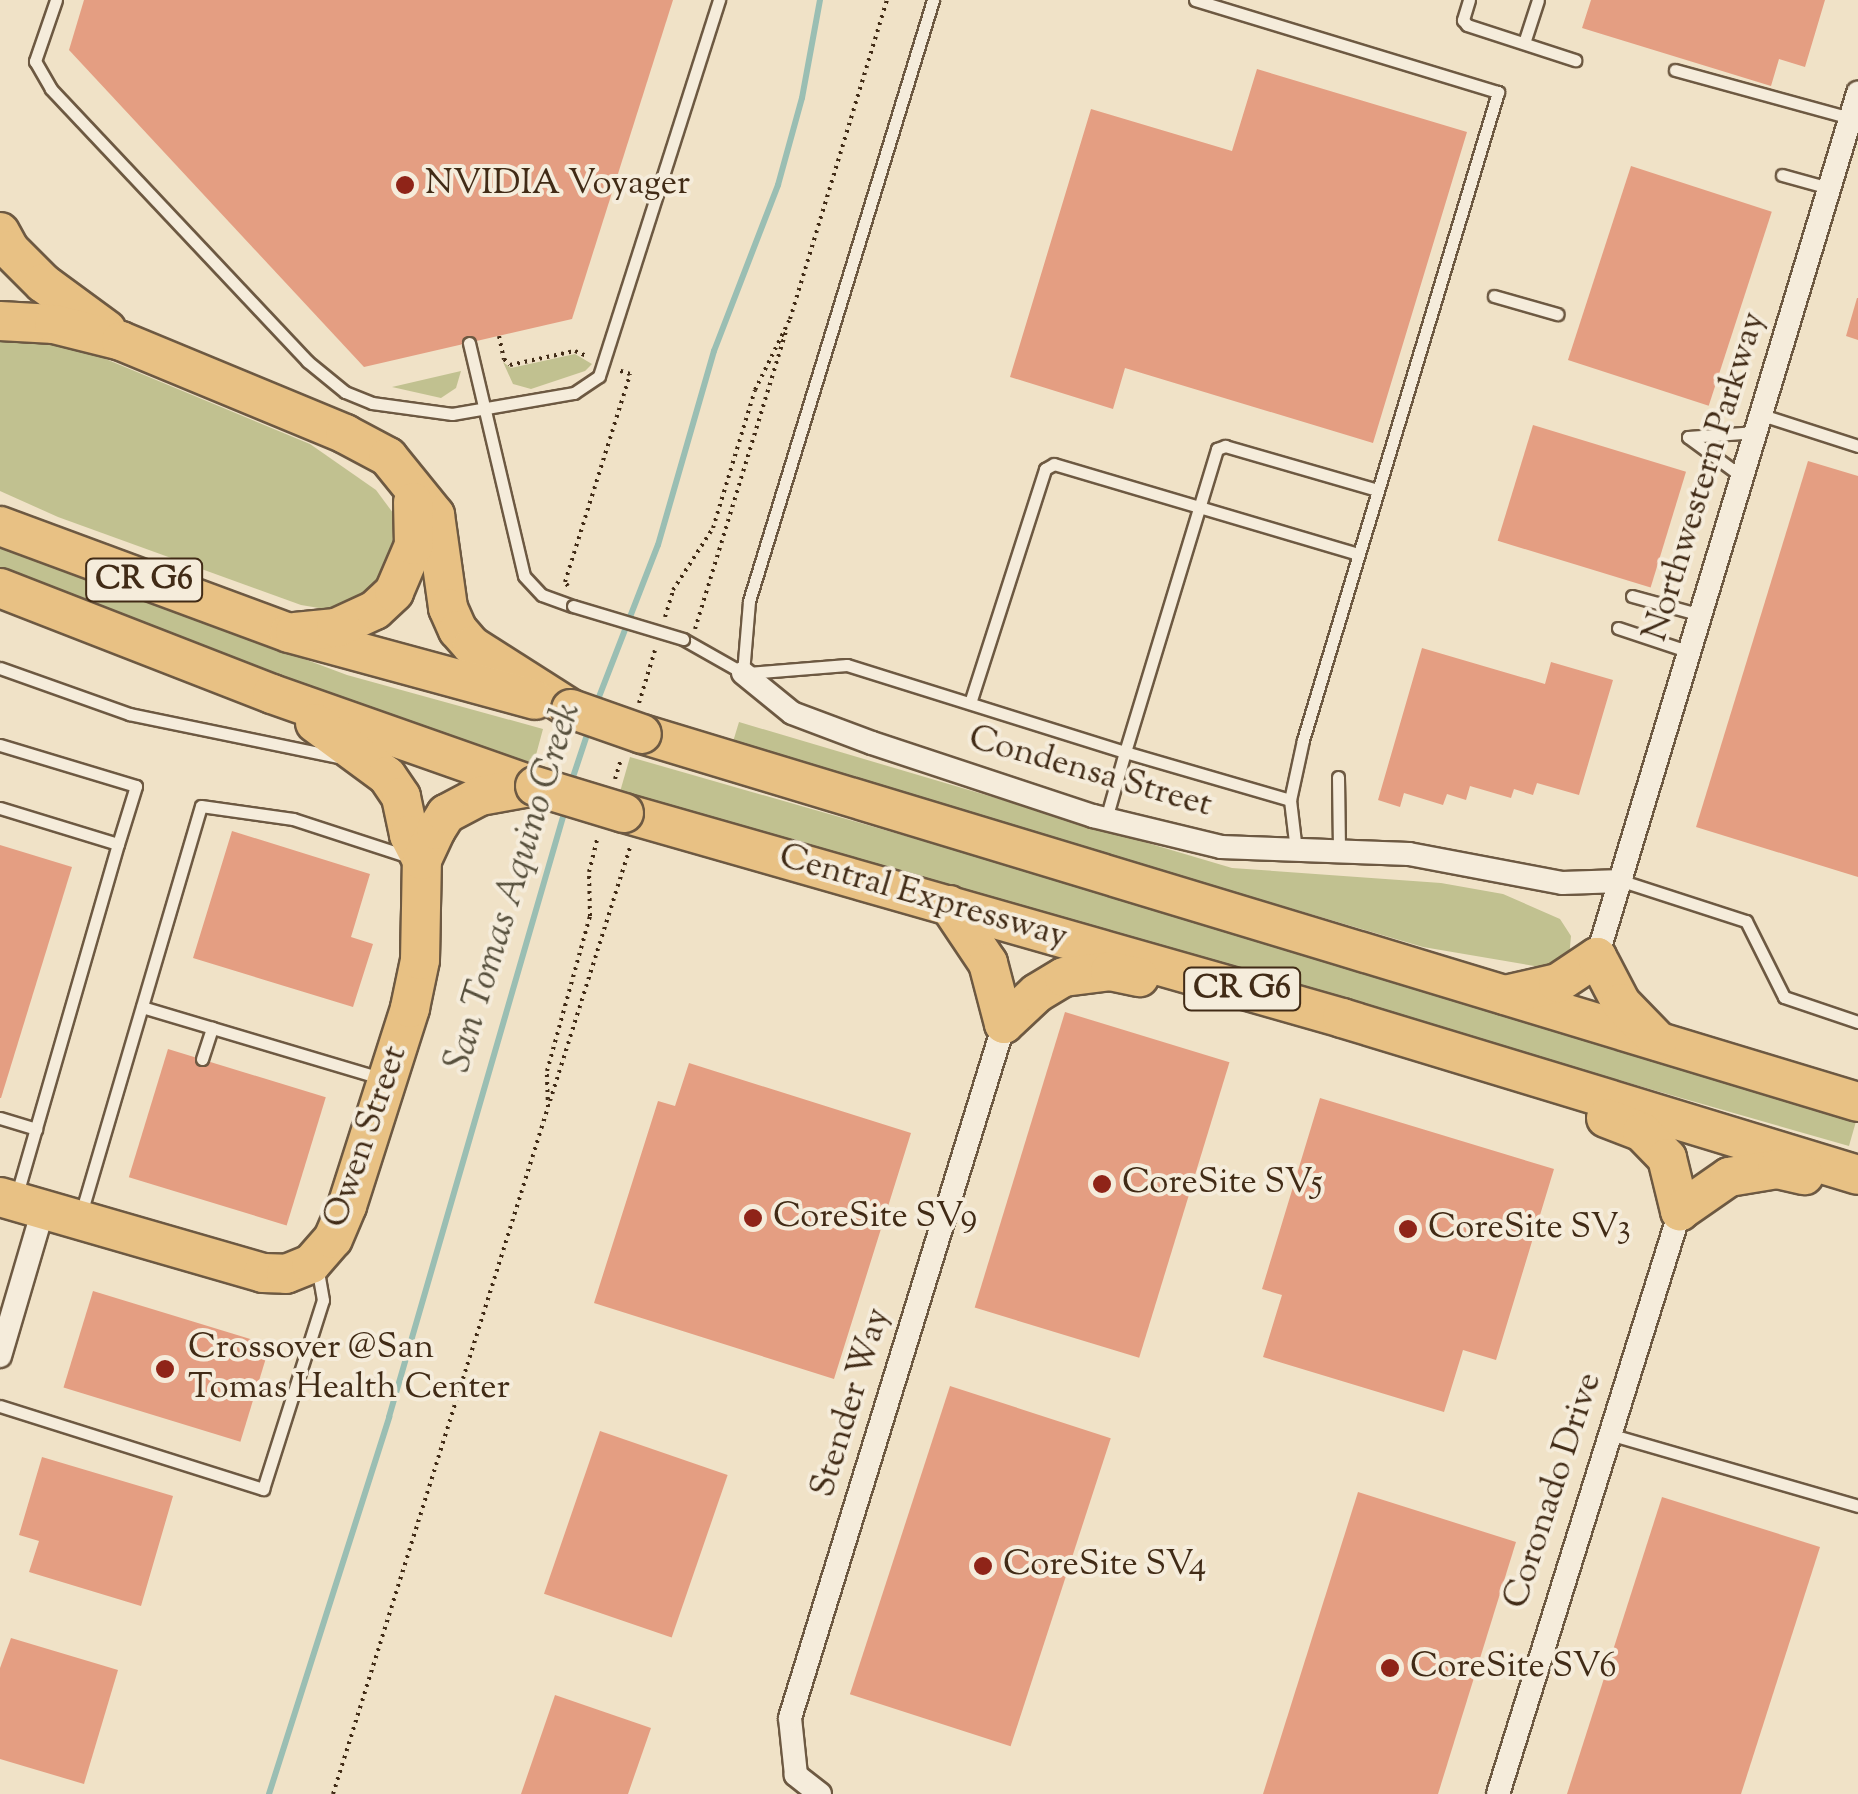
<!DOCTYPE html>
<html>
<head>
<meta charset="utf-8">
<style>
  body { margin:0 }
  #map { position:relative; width:1858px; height:1794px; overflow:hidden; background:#f0e2c7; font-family:"Sorts Mill Goudy",serif }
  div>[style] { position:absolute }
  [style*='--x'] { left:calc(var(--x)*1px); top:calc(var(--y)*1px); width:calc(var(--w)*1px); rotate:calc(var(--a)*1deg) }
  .green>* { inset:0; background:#c1c190; transform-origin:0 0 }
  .stream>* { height:6px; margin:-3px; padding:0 3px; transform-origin:3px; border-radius:3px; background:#9abeb3 }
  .building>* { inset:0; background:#e49e82; transform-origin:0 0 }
  .path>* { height:4px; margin-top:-2px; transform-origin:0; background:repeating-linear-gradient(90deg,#412b16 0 2.5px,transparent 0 7.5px) }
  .roads { filter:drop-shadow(2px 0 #6d5942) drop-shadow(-2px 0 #6d5942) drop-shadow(0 2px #6d5942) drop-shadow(0 -2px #6d5942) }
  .service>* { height:11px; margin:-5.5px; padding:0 5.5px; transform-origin:5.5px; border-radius:5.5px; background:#f5ecdb }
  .minor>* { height:22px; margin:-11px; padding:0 11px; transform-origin:11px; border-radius:11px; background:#f5ecdb }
  .trunk>* { height:38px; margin:-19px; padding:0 19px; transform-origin:19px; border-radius:19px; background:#e8c184 }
  .bridges { filter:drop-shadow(2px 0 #6d5942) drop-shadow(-2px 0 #6d5942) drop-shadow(0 2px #6d5942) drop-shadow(0 -2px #6d5942) }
  .service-bridge>* { height:11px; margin:-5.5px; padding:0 5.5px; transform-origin:5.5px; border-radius:5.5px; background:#f5ecdb }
  .trunk-bridge>* { height:38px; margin:-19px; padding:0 19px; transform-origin:19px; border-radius:19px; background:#e8c184 }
  .dots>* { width:28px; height:28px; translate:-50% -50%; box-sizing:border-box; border:5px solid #f5ecdb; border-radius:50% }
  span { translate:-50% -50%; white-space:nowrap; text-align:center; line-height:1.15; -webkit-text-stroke:8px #f5ecdb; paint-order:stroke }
  .shield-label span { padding:2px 8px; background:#f5ecdb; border:2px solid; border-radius:8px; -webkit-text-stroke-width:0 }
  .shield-label { font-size:32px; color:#412b16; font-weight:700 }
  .poi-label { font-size:35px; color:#412b16 }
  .left { translate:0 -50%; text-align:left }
  .street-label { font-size:35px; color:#412b16 }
  .water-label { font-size:38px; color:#57503d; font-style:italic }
</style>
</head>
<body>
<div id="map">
  <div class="green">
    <i style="clip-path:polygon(48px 335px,310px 444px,376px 490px,396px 517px,398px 558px,381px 585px,351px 605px,325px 609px,301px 605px,58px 517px,0 491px,0 339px)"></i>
    <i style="clip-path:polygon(575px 354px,592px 364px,585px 371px,531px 389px,513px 384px,503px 362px,511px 368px)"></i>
    <i style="clip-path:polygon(461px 371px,456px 388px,441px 398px,392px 387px)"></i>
    <i style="clip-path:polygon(0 545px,347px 675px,543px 729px,533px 766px,416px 729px,0 574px)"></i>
    <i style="clip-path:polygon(739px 722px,1232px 868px,1441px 883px,1503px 894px,1560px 919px,1571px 936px,1569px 958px,1546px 968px,1423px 947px,732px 745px)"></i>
    <i style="left:630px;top:757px;width:1279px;height:38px;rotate:16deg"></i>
  </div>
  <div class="stream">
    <i style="--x:597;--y:702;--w:168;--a:-68.8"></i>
    <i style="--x:658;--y:545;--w:202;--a:-73.9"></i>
    <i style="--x:714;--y:351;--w:178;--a:-68.9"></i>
    <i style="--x:778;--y:185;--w:90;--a:-74.6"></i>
    <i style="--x:802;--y:98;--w:100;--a:-79.6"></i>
    <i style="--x:571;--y:783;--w:57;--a:-71.6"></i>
    <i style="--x:269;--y:1794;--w:396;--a:-72.3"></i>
    <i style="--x:389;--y:1417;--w:632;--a:-73.83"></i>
  </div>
  <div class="building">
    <i style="clip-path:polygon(84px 0,673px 0,572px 319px,364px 367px,69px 50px)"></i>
    <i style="clip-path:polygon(1591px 0,1825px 0,1805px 67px,1779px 59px,1771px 86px,1582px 28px)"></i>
    <i style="clip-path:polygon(1257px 69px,1467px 132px,1373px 443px,1125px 368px,1113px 409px,1010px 377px,1091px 109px,1232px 151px)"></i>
    <i style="left:1631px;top:166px;width:148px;height:204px;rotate:18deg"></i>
    <i style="clip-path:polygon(1857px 298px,1858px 298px,1858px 340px,1846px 336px)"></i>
    <i style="left:1533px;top:425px;width:160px;height:121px;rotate:17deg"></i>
    <i style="clip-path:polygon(1808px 461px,1858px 476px,1858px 877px,1696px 827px)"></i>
    <i style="clip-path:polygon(1422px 648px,1545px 684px,1551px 662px,1613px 680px,1579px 795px,1537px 783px,1533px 795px,1514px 789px,1511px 798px,1470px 786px,1466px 800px,1447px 794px,1443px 805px,1404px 793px,1400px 807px,1378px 800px)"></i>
    <i style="clip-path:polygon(232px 831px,370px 874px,351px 937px,373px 944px,353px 1007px,193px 958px)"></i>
    <i style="clip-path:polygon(0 845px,72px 867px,1px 1098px,0 1098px)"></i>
    <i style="left:1065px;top:1012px;width:172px;height:309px;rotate:17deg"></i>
    <i style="left:168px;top:1049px;width:165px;height:134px;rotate:17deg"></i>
    <i style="clip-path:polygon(689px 1063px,911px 1133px,834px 1379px,594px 1303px,658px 1101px,675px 1106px)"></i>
    <i style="clip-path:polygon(1320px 1098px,1554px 1169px,1496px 1360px,1463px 1350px,1444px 1412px,1263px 1357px,1282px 1295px,1262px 1289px)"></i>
    <i style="left:93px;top:1291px;width:185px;height:101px;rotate:17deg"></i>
    <i style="left:950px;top:1386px;width:169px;height:324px;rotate:18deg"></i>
    <i style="left:600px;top:1431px;width:135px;height:172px;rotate:19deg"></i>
    <i style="clip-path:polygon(42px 1457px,173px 1496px,141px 1606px,29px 1572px,39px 1541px,19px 1535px)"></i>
    <i style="clip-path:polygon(1358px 1492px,1516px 1542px,1438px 1794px,1263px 1794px)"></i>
    <i style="clip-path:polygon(1662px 1497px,1820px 1547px,1741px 1794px,1567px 1794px)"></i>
    <i style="clip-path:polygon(11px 1638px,118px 1670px,84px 1784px,0 1759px,0 1668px)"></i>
    <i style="clip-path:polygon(555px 1695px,651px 1728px,628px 1794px,521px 1794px)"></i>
  </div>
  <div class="path">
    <i style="--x:790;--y:319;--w:333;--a:-73.1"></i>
    <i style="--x:499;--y:336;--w:24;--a:78"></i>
    <i style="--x:504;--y:359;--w:8;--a:45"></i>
    <i style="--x:510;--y:365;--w:66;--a:-12.2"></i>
    <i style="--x:575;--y:351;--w:13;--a:23"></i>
    <i style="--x:568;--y:586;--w:5;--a:-127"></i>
    <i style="--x:565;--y:582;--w:218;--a:-72.6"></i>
    <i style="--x:630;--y:374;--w:13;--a:-162"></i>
    <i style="--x:665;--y:617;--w:28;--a:-73"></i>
    <i style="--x:673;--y:590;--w:74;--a:-57.2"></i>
    <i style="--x:713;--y:528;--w:144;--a:-73.1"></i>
    <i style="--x:755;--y:390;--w:79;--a:-63.8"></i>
    <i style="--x:695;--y:629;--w:315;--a:-73"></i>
    <i style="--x:639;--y:703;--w:55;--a:-73.2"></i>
    <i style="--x:615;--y:779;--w:21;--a:-73"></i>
    <i style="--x:550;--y:1101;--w:266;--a:-72.5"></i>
    <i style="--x:333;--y:1794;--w:720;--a:-72.62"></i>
    <i style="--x:548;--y:1107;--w:36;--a:-92"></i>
    <i style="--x:547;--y:1071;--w:161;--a:-74.5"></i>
    <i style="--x:590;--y:916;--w:44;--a:-91.3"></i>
    <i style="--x:589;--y:872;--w:37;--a:-76"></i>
  </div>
  <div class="roads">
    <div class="service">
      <i style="--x:56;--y:0;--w:65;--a:109"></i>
      <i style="--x:35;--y:61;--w:32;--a:60"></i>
      <i style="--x:51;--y:89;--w:374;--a:46.7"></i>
      <i style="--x:307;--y:361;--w:49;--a:39.2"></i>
      <i style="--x:345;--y:392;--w:29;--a:22"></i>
      <i style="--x:372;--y:403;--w:81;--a:7.8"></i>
      <i style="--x:452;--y:414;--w:124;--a:-9.8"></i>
      <i style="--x:574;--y:393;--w:30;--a:-34"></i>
      <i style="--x:599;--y:376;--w:395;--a:-72.3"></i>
      <i style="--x:1195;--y:0;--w:317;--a:16.9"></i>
      <i style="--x:1498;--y:92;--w:677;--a:106.75"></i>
      <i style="--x:1303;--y:740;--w:61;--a:102.2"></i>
      <i style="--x:1290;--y:800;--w:50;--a:83.2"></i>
      <i style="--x:1469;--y:0;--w:21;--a:107"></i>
      <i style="--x:1463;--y:20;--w:6;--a:51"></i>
      <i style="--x:1467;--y:25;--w:114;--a:18"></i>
      <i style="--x:1524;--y:43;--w:45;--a:-72"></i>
      <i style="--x:1675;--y:70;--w:181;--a:15.3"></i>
      <i style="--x:1782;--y:175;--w:49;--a:15.5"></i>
      <i style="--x:1494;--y:296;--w:66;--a:15.9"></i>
      <i style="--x:469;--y:343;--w:239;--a:76.7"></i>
      <i style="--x:524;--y:576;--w:26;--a:47"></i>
      <i style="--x:542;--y:595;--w:33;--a:20"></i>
      <i style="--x:1762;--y:415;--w:101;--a:17.9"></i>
      <i style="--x:1688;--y:437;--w:68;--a:-4.2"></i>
      <i style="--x:1688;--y:437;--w:66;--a:36.3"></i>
      <i style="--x:1632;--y:596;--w:72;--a:15.4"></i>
      <i style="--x:1618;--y:628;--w:76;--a:18.4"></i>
      <i style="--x:683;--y:639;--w:69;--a:29.5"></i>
      <i style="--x:0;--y:668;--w:137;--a:19.6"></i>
      <i style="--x:129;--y:714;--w:214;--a:11.6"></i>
      <i style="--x:743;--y:673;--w:72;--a:-85.2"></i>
      <i style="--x:749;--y:601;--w:629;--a:-72.98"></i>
      <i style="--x:748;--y:673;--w:99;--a:-4.6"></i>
      <i style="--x:847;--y:665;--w:291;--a:17.4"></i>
      <i style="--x:1125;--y:752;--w:317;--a:-73.1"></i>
      <i style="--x:1217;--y:449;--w:9;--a:-21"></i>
      <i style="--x:1225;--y:446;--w:158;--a:16.1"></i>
      <i style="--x:970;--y:703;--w:246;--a:-72.2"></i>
      <i style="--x:1045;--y:469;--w:10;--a:-29"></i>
      <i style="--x:1054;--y:464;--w:316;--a:16.5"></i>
      <i style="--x:0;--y:745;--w:142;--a:16.8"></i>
      <i style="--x:136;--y:786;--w:61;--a:107.2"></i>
      <i style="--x:1338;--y:777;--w:75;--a:89.2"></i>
      <i style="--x:0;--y:808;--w:123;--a:17"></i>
      <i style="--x:118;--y:844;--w:367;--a:106.1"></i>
      <i style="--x:1106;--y:819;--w:70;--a:-74.2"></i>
      <i style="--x:1125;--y:752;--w:172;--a:16.2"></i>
      <i style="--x:1622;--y:881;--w:130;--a:17.9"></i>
      <i style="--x:1746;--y:921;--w:85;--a:63.4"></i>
      <i style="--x:1784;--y:997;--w:78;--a:18.7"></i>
      <i style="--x:142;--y:1007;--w:248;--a:16.6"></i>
      <i style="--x:202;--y:1059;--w:33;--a:-72"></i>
      <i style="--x:0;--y:1118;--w:38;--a:17"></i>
      <i style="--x:80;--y:1217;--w:428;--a:-73.6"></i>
      <i style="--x:201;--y:806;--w:93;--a:8"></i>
      <i style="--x:293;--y:819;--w:125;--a:18.1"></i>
      <i style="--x:0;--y:1406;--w:276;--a:17.5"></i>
      <i style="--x:263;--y:1489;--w:198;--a:-72.4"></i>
      <i style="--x:323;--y:1300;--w:34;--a:-100"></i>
      <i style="--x:1609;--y:1434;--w:259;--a:16.1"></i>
    </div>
    <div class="minor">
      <i style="--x:743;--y:673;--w:63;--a:39.2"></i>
      <i style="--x:792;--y:713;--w:85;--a:20.6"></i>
      <i style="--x:872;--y:743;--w:233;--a:18.3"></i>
      <i style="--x:1093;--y:816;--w:132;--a:13.6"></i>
      <i style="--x:1221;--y:847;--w:188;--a:2.1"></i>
      <i style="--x:1409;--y:854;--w:156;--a:10.7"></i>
      <i style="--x:1562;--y:883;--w:60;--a:-1.9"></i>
      <i style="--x:1597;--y:957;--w:903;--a:-73.19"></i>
      <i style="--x:0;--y:1356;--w:152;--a:-73.6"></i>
      <i style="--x:820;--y:1794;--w:31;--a:-142"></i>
      <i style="--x:796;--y:1775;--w:57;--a:-96"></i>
      <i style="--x:790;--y:1718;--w:726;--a:-72.86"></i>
      <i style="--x:1498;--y:1794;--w:611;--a:-72.66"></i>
    </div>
    <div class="trunk">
      <i style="--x:0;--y:232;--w:21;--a:61"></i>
      <i style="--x:10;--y:250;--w:47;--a:45"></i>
      <i style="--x:43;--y:283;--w:79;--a:36.3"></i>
      <i style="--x:0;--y:321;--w:54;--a:3.2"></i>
      <i style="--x:54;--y:324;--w:69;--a:14.2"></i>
      <i style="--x:121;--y:341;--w:243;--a:22.5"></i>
      <i style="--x:345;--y:434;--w:49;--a:28.1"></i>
      <i style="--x:388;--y:457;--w:75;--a:51"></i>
      <i style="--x:435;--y:515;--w:94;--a:82"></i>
      <i style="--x:448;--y:608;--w:24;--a:66"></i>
      <i style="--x:458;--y:630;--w:21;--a:49"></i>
      <i style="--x:472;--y:646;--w:117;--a:32.5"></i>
      <i style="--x:0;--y:526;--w:308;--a:20.3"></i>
      <i style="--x:289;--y:633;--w:255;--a:15.2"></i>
      <i style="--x:0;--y:588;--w:292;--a:21.3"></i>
      <i style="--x:272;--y:694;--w:271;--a:19.4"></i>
      <i style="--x:295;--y:632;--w:41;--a:-5.6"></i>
      <i style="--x:336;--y:628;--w:43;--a:-24.8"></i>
      <i style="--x:375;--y:610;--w:26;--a:-43"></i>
      <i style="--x:394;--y:592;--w:51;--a:-66.9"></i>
      <i style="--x:414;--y:545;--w:43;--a:-91.3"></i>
      <i style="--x:315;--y:723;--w:89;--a:36.4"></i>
      <i style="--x:387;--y:776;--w:25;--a:56"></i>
      <i style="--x:401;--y:797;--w:39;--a:78"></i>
      <i style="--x:409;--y:835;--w:28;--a:63"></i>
      <i style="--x:642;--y:734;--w:1270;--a:16.84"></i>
      <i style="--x:624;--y:813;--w:747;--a:15.93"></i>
      <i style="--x:1342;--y:1018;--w:539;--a:16.92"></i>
      <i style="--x:949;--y:905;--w:70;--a:56.1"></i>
      <i style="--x:988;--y:963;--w:63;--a:75.3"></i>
      <i style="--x:1505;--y:995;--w:54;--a:-12.8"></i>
      <i style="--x:1558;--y:983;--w:47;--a:-33.7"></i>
      <i style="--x:1597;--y:957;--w:52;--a:62.4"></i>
      <i style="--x:1621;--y:1003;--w:53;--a:45.8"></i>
      <i style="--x:1004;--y:1024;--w:45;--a:-43.2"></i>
      <i style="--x:1037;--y:993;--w:31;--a:-31"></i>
      <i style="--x:1064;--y:977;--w:46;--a:-7.4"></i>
      <i style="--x:1110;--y:971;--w:30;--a:12"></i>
      <i style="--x:1606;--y:1118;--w:39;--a:21"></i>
      <i style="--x:1642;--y:1132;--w:36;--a:46"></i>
      <i style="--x:1667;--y:1158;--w:55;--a:76.2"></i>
      <i style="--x:1680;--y:1211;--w:60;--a:-34.8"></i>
      <i style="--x:1729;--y:1177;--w:49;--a:-9.5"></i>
      <i style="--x:1777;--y:1169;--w:28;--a:13"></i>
      <i style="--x:0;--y:1197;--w:274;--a:16.1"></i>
      <i style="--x:263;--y:1273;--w:23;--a:2"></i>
      <i style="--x:286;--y:1274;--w:27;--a:-22"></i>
      <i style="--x:311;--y:1264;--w:33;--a:-49"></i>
      <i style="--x:333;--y:1239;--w:36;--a:-67"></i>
      <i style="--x:347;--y:1206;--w:208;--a:-72.3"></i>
      <i style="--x:410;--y:1008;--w:49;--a:-78.2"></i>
      <i style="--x:420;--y:960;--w:100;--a:-88.9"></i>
      <i style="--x:422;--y:860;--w:33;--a:-65"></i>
      <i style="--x:436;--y:830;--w:19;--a:-58"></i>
      <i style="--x:446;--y:814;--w:38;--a:-28"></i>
      <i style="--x:480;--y:796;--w:56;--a:-10.3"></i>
    </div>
  </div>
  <div class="bridges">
    <div class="service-bridge">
      <i style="--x:573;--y:606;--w:115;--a:16.7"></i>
    </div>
    <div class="trunk-bridge">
      <i style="--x:571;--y:709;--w:75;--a:19.4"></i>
      <i style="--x:535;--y:786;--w:93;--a:16.9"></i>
    </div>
  </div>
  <div class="dots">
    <i style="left:405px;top:185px;background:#8f2418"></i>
    <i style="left:1102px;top:1184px;background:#8f2418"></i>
    <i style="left:753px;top:1218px;background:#8f2418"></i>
    <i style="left:1408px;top:1229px;background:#8f2418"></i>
    <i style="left:165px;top:1369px;background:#8f2418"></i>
    <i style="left:983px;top:1566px;background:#8f2418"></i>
    <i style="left:1390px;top:1668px;background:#8f2418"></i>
  </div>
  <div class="shield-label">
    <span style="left:144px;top:580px">CR G6</span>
    <span style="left:1242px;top:989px">CR G6</span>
  </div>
  <div class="poi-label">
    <span class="left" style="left:425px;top:185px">NVIDIA Voyager</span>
    <span class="left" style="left:1122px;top:1184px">CoreSite SV5</span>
    <span class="left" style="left:773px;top:1218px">CoreSite SV9</span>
    <span class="left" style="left:1428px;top:1229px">CoreSite SV3</span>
    <span class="left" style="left:188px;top:1369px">Crossover @San<br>Tomas Health Center</span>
    <span class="left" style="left:1003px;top:1566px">CoreSite SV4</span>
    <span class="left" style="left:1410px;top:1668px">CoreSite SV6</span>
  </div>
  <div class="street-label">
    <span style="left:1706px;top:477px;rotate:-73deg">Northwestern Parkway</span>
    <span style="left:1090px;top:773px;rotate:16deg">Condensa Street</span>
    <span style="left:923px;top:898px;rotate:16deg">Central Expressway</span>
    <span style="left:367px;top:1137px;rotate:-71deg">Owen Street</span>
    <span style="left:852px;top:1403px;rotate:-73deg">Stender Way</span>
    <span style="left:1554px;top:1491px;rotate:-72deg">Coronado Drive</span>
  </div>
  <div class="water-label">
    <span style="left:515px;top:888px;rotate:-73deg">San Tomas Aquino Creek</span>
  </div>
</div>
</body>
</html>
